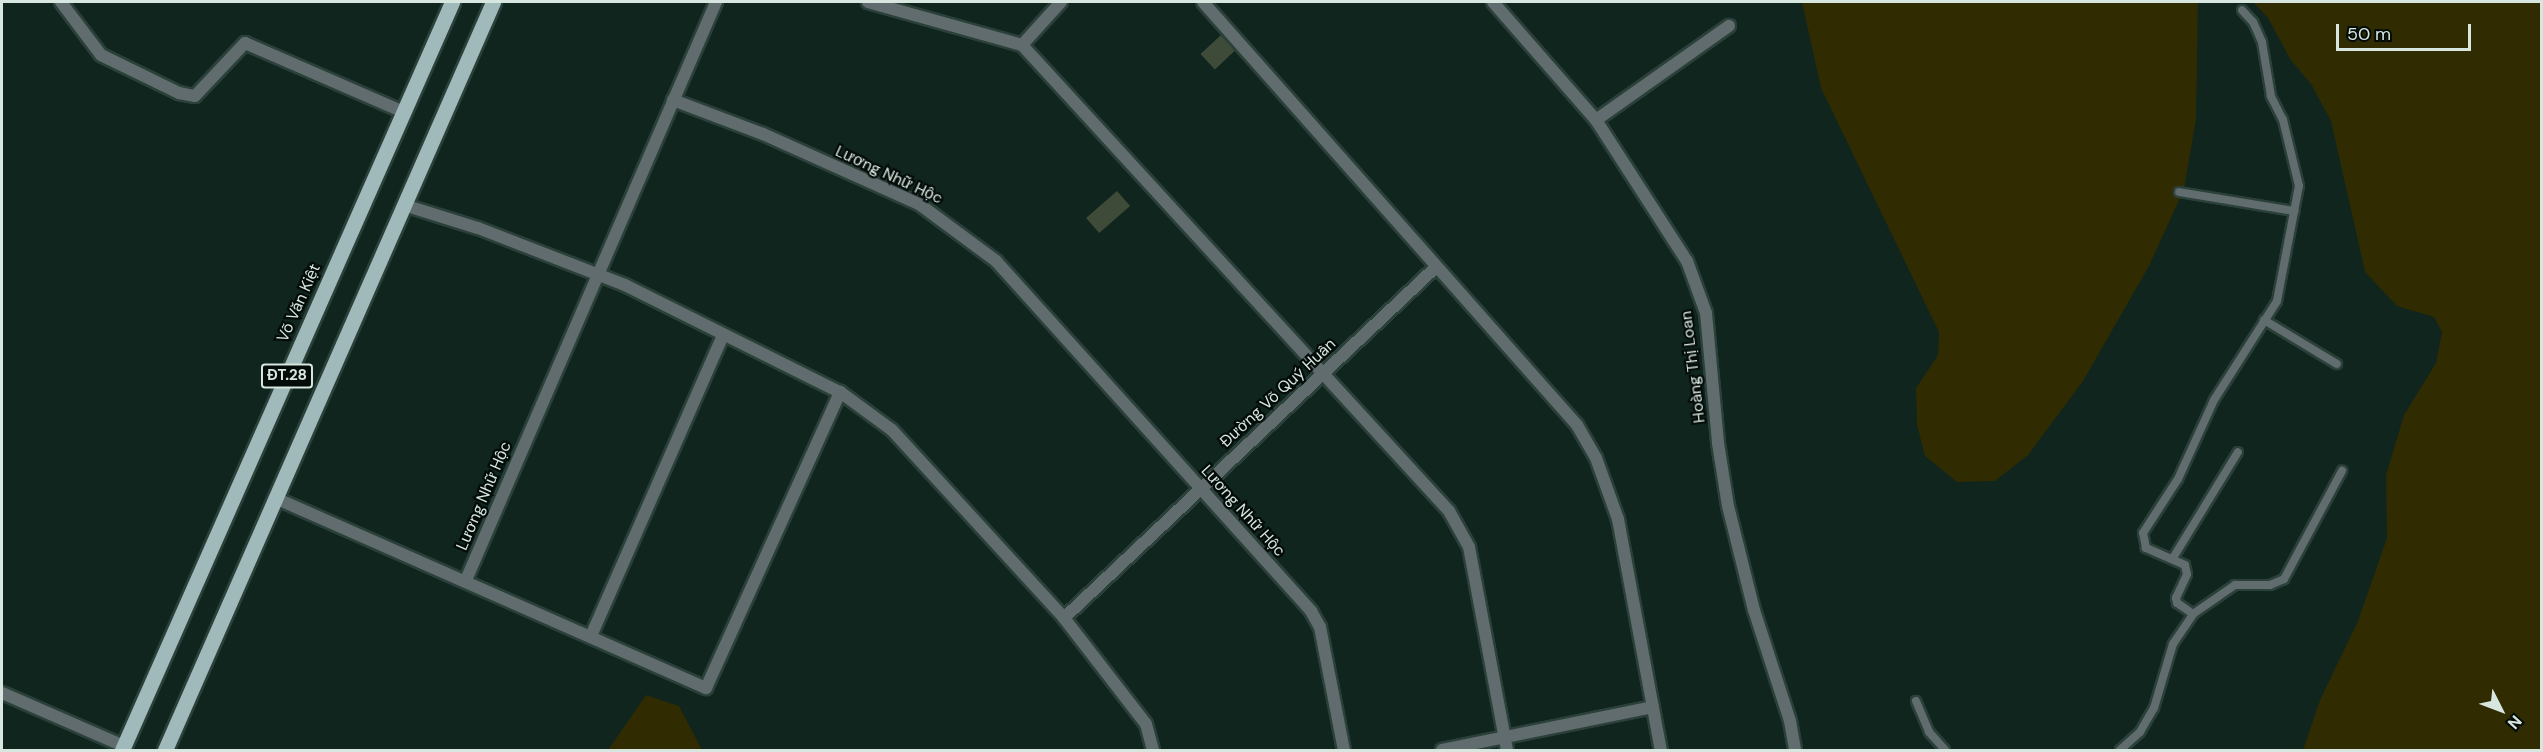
<!DOCTYPE html>
<html>
<head>
<meta charset="utf-8">
<style>
  body { margin:0 }
  #map { position:relative; width:2543px; height:752px; overflow:hidden; background:#0f251e; font-family:"DM Sans",sans-serif }
  div>[style] { position:absolute }
  [style*='--x'] { left:calc(var(--x)*1px); top:calc(var(--y)*1px); width:calc(var(--w)*1px); rotate:calc(var(--a)*1deg) }
  .green>* { inset:0; background:#302b01 }
  .building>* { inset:0; background:#3f4b39; transform-origin:0 0 }
  .roads { filter:drop-shadow(2px 0 #2b4039) drop-shadow(-2px 0 #2b4039) drop-shadow(0 2px #2b4039) drop-shadow(0 -2px #2b4039) }
  .lane>* { height:8px; margin:-4px; padding:0 4px; transform-origin:4px; border-radius:4px; background:#606c6d }
  .street>* { height:12px; margin:-6px; padding:0 6px; transform-origin:6px; border-radius:6px; background:#606c6d }
  .primary>* { height:15px; margin:-7.5px; padding:0 7.5px; transform-origin:7.5px; border-radius:7.5px; background:#a0b9bb }
  span { translate:-50% -50%; white-space:nowrap; text-align:center; line-height:1.15; -webkit-text-stroke:4.5px #040c09; paint-order:stroke }
  .shield-label span { padding:2px 4px; background:#040c09; border:2px solid; border-radius:4px; -webkit-text-stroke-width:0 }
  .shield-label { font-size:15px; color:#d8e6e0; font-weight:700 }
  .street-label { font-size:16px; color:#d8e6e0 }
  .frame { position:absolute; inset:0; border:3px solid #d8e6e0; pointer-events:none }
  .north { position:absolute; left:2471px; top:680px; width:60px; height:60px; -webkit-text-stroke:4px #040c09; paint-order:stroke; rotate:132deg; font-size:16px; font-weight:700; line-height:24px; text-align:center; color:#d8e6e0 }
  .north::after { content:''; display:block; margin:auto; width:21px; height:27px; background:#d8e6e0; clip-path:polygon(50% 0,100% 100%,50% 72%,0 100%) }
  .scale { position:absolute; left:2336px; top:24px; width:135px; height:27px; box-sizing:border-box; border:3px solid #d8e6e0; border-top:0; padding-left:8px; font-size:18px; line-height:21px; white-space:nowrap; color:#d8e6e0; -webkit-text-stroke:4px #040c09; paint-order:stroke }
</style>
</head>
<body>
<div id="map">
  <div class="green">
    <i style="clip-path:polygon(1802px 2px,2198px 2px,2196px 119px,2184px 189px,2149px 266px,2083px 381px,2028px 455px,1995px 481px,1957px 482px,1925px 456px,1917px 425px,1916px 388px,1938px 355px,1939px 332px,1821px 88px)"></i>
    <i style="clip-path:polygon(2253px 2px,2541px 2px,2541px 750px,2303px 750px,2320px 700px,2358px 621px,2387px 538px,2386px 475px,2404px 415px,2436px 363px,2442px 332px,2434px 317px,2397px 306px,2365px 272px,2331px 121px,2311px 84px,2290px 59px,2268px 18px)"></i>
    <i style="clip-path:polygon(646px 695px,679px 706px,702px 750px,608px 750px)"></i>
  </div>
  <div class="building">
    <i style="left:1221px;top:35px;width:21px;height:28px;rotate:47deg"></i>
    <i style="left:1117px;top:191px;width:20px;height:41px;rotate:49deg"></i>
  </div>
  <div class="roads">
    <div class="lane">
      <i style="--x:2179;--y:192;--w:117;--a:9.4"></i>
      <i style="--x:2264;--y:320;--w:85;--a:31.1"></i>
      <i style="--x:2173;--y:558;--w:124;--a:-58.5"></i>
      <i style="--x:2193;--y:614;--w:19;--a:-145"></i>
      <i style="--x:2177;--y:603;--w:5;--a:-101"></i>
      <i style="--x:2176;--y:598;--w:26;--a:-65"></i>
      <i style="--x:2187;--y:574;--w:9;--a:-103"></i>
      <i style="--x:2185;--y:565;--w:43;--a:-156.4"></i>
      <i style="--x:2146;--y:548;--w:15;--a:-101"></i>
      <i style="--x:2143;--y:533;--w:64;--a:-57.1"></i>
      <i style="--x:2178;--y:479;--w:87;--a:-65.5"></i>
      <i style="--x:2214;--y:400;--w:117;--a:-57.5"></i>
      <i style="--x:2277;--y:301;--w:117;--a:-79.2"></i>
      <i style="--x:2299;--y:186;--w:68;--a:-103.6"></i>
      <i style="--x:2283;--y:120;--w:27;--a:-117"></i>
      <i style="--x:2271;--y:96;--w:55;--a:-99.5"></i>
      <i style="--x:2262;--y:42;--w:22;--a:-114"></i>
      <i style="--x:2253;--y:22;--w:16;--a:-133"></i>
      <i style="--x:1916;--y:701;--w:34;--a:67"></i>
      <i style="--x:1929;--y:732;--w:24;--a:48"></i>
      <i style="--x:2120;--y:750;--w:27;--a:-42"></i>
      <i style="--x:2140;--y:732;--w:28;--a:-60"></i>
      <i style="--x:2154;--y:708;--w:67;--a:-73.5"></i>
      <i style="--x:2173;--y:644;--w:36;--a:-56"></i>
      <i style="--x:2193;--y:614;--w:51;--a:-34.6"></i>
      <i style="--x:2235;--y:585;--w:35;--a:0"></i>
      <i style="--x:2270;--y:585;--w:15;--a:-23"></i>
      <i style="--x:2284;--y:579;--w:123;--a:-61.8"></i>
    </div>
    <div class="street">
      <i style="--x:61;--y:2;--w:66;--a:53"></i>
      <i style="--x:101;--y:55;--w:87;--a:26"></i>
      <i style="--x:179;--y:93;--w:16;--a:11"></i>
      <i style="--x:195;--y:96;--w:73;--a:-46.7"></i>
      <i style="--x:245;--y:43;--w:173;--a:23.5"></i>
      <i style="--x:868;--y:2;--w:160;--a:15.6"></i>
      <i style="--x:1022;--y:45;--w:632;--a:47.5"></i>
      <i style="--x:1449;--y:511;--w:41;--a:60.9"></i>
      <i style="--x:1469;--y:547;--w:207;--a:79.4"></i>
      <i style="--x:1203;--y:2;--w:565;--a:48.52"></i>
      <i style="--x:1577;--y:425;--w:38;--a:60"></i>
      <i style="--x:1596;--y:458;--w:65;--a:70.2"></i>
      <i style="--x:1618;--y:519;--w:235;--a:79.5"></i>
      <i style="--x:1493;--y:2;--w:157;--a:48.9"></i>
      <i style="--x:1596;--y:120;--w:168;--a:57.2"></i>
      <i style="--x:1687;--y:261;--w:55;--a:69.9"></i>
      <i style="--x:1706;--y:313;--w:131;--a:84.7"></i>
      <i style="--x:1718;--y:443;--w:64;--a:81"></i>
      <i style="--x:1728;--y:506;--w:107;--a:76"></i>
      <i style="--x:1754;--y:610;--w:117;--a:72"></i>
      <i style="--x:1790;--y:721;--w:29;--a:80"></i>
      <i style="--x:1022;--y:45;--w:58;--a:-47.8"></i>
      <i style="--x:673;--y:100;--w:96;--a:20.7"></i>
      <i style="--x:763;--y:134;--w:171;--a:24.2"></i>
      <i style="--x:919;--y:204;--w:96;--a:36.5"></i>
      <i style="--x:996;--y:261;--w:471;--a:48"></i>
      <i style="--x:1311;--y:611;--w:18;--a:61"></i>
      <i style="--x:1320;--y:627;--w:125;--a:79"></i>
      <i style="--x:1596;--y:120;--w:163;--a:-35.3"></i>
      <i style="--x:404;--y:205;--w:77;--a:17.3"></i>
      <i style="--x:478;--y:228;--w:158;--a:21.2"></i>
      <i style="--x:625;--y:285;--w:240;--a:26.5"></i>
      <i style="--x:840;--y:392;--w:64;--a:36.2"></i>
      <i style="--x:892;--y:430;--w:255;--a:47.5"></i>
      <i style="--x:1064;--y:618;--w:134;--a:52.3"></i>
      <i style="--x:1146;--y:724;--w:27;--a:75"></i>
      <i style="--x:275;--y:498;--w:471;--a:23.8"></i>
      <i style="--x:706;--y:688;--w:325;--a:-65.6"></i>
      <i style="--x:466;--y:580;--w:630;--a:-66.61"></i>
      <i style="--x:1064;--y:618;--w:511;--a:-43.34"></i>
      <i style="--x:591;--y:636;--w:329;--a:-66.3"></i>
      <i style="--x:2;--y:693;--w:133;--a:23.5"></i>
      <i style="--x:1442;--y:750;--w:215;--a:-11.5"></i>
    </div>
    <div class="primary">
      <i style="--x:122;--y:750;--w:818;--a:-66.19"></i>
      <i style="--x:165;--y:750;--w:817;--a:-66.32"></i>
    </div>
  </div>
  <div class="shield-label">
    <span style="left:287px;top:376px">ĐT.28</span>
  </div>
  <div class="street-label">
    <span style="left:889px;top:175px;rotate:25deg">Lương Nhữ Hộc</span>
    <span style="left:299px;top:303px;rotate:-66deg">Võ Văn Kiệt</span>
    <span style="left:1693px;top:367px;rotate:-97deg">Hoàng Thị Loan</span>
    <span style="left:1278px;top:393px;rotate:-43deg">Đường Võ Quý Huân</span>
    <span style="left:484px;top:496px;rotate:-67deg">Lương Nhữ Hộc</span>
    <span style="left:1243px;top:511px;rotate:48deg">Lương Nhữ Hộc</span>
  </div>
  <div class="frame"></div>
  <div class="north">N</div>
  <div class="scale">50 m</div>
</div>
</body>
</html>
